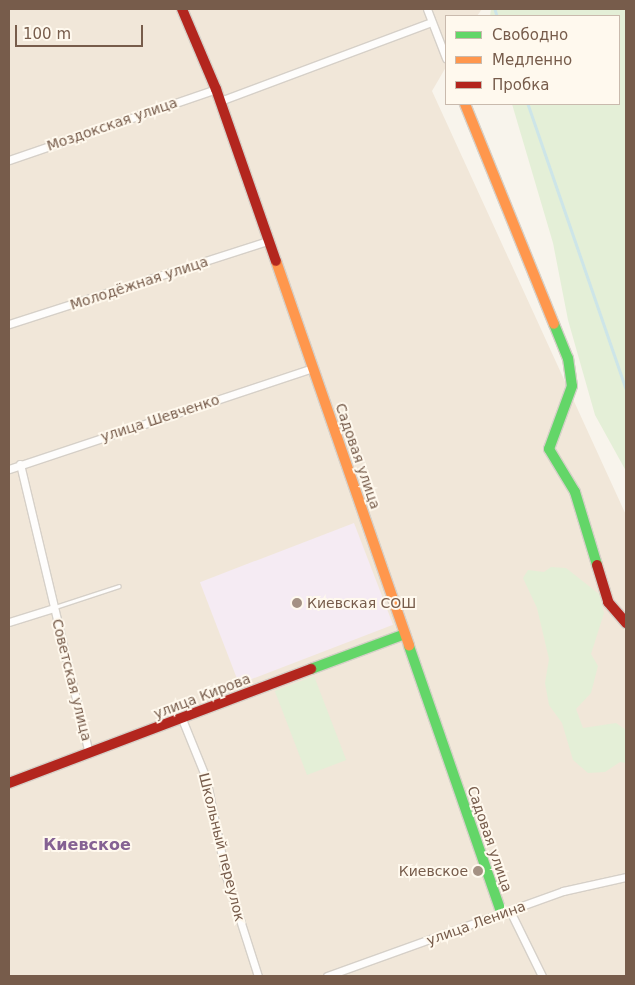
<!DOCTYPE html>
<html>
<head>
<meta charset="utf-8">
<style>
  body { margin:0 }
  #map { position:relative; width:635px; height:985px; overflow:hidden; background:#f8f4ec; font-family:"DejaVu Sans",sans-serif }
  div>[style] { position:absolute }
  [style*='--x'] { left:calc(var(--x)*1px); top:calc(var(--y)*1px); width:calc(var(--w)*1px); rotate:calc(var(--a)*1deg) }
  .residential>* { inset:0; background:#f1e7d9 }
  .education>* { inset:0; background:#f5ebf3; transform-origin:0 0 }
  .green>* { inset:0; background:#e4efd7; transform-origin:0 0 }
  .stream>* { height:2.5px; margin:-1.25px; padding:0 1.25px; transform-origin:1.25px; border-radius:1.25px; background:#cde5e8 }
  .roads { filter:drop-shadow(1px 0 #d6d0c8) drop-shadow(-1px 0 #d6d0c8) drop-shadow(0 1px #d6d0c8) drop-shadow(0 -1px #d6d0c8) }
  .lane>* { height:3px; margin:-1.5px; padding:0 1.5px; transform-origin:1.5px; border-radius:1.5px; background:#fefdfc }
  .street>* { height:7px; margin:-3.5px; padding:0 3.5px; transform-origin:3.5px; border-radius:3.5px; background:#fefdfc }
  .fast>* { height:10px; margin:-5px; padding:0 5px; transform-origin:5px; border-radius:5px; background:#63d668 }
  .slow>* { height:10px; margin:-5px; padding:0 5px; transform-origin:5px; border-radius:5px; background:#ff974d }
  .jam>* { height:10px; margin:-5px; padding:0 5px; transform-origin:5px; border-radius:5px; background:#b3261e }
  .dots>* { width:14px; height:14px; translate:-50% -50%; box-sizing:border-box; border:2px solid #fff9ee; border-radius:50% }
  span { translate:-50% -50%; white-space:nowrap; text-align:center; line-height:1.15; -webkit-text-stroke:4px #fff9ee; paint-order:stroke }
  .street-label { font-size:14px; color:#775c4b }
  .poi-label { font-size:14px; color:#775c4b }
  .left { translate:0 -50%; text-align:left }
  .right { translate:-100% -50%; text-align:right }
  .quarter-label { font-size:16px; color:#856293; font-weight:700 }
  .frame { position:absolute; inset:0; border:10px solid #775c4b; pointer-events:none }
  .legend { position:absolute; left:445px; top:15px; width:175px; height:90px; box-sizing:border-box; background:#fff9ee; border:1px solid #c9baad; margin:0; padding:6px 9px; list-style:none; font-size:15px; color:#775c4b }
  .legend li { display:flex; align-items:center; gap:10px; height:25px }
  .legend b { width:25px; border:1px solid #c9baad }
  .scale { position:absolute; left:15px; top:25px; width:128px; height:22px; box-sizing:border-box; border:2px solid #775c4b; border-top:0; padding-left:6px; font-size:15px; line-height:18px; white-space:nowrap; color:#775c4b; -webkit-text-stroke:4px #fff9ee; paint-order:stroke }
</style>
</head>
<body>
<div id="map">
  <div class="residential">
    <i style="clip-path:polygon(9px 9px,482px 9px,477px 16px,446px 16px,446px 67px,432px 91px,626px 515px,626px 976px,9px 976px)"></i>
  </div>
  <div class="education">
    <i style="left:354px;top:523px;width:109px;height:165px;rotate:69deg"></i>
  </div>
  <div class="green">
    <i style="clip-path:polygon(491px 9px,626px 9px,626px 471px,595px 415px,568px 320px,553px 243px,512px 104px,619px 104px,619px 16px,490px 16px)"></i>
    <i style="clip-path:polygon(551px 567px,566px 568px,599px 594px,604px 613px,591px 654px,598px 666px,591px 693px,576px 709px,583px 728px,616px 723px,626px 730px,626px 763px,620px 762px,605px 772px,588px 773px,573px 760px,562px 723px,549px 705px,545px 683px,549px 659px,537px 608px,523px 578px,528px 570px,544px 572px)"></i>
    <i style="left:314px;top:676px;width:90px;height:42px;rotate:69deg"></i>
  </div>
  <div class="stream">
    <i style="--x:495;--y:9;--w:7;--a:74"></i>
    <i style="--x:528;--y:104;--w:300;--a:71"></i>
  </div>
  <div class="roads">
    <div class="lane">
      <i style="--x:55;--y:607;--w:67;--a:-18.2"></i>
    </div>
    <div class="street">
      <i style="--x:427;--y:9;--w:53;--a:68.8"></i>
      <i style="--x:220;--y:101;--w:225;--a:-20.5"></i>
      <i style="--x:9;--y:160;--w:219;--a:-18.9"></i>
      <i style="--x:9;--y:324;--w:272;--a:-17.8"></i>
      <i style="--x:20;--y:464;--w:297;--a:76.6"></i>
      <i style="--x:9;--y:469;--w:319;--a:-18.4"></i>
      <i style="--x:9;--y:622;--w:47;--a:-17.3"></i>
      <i style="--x:182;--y:719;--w:64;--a:67.9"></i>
      <i style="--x:206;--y:778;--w:100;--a:78.5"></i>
      <i style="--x:226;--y:876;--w:105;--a:72.3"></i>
      <i style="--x:510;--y:911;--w:72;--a:63.8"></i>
      <i style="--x:327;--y:976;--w:251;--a:-19.8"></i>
      <i style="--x:563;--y:891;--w:65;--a:-12.5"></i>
    </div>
    <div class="fast">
      <i style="--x:554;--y:324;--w:37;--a:68"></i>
      <i style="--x:568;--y:358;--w:28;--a:82"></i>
      <i style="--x:572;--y:386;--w:67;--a:110.1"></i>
      <i style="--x:549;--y:449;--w:50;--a:58.8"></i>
      <i style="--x:575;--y:492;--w:76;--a:73.2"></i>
      <i style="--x:409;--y:646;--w:284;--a:70.9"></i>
      <i style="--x:311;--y:669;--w:100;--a:-20.4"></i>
    </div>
    <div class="slow">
      <i style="--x:465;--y:104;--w:237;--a:68"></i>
      <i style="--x:276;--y:261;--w:407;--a:70.9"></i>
    </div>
    <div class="jam">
      <i style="--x:182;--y:9;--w:87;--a:67"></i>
      <i style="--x:216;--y:89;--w:182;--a:70.8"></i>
      <i style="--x:597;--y:565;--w:39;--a:73"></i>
      <i style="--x:608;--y:602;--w:28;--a:49"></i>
      <i style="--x:9;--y:783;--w:323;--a:-20.7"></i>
    </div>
  </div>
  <div class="dots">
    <i style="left:297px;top:603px;background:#a49183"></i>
    <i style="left:478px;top:871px;background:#a49183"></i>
  </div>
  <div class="street-label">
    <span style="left:112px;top:124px;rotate:-19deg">Моздокская улица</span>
    <span style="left:139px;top:283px;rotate:-18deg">Молодёжная улица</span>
    <span style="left:160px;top:418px;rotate:-18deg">улица Шевченко</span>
    <span style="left:358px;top:456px;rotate:71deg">Садовая улица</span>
    <span style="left:72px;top:680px;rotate:76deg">Советская улица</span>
    <span style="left:202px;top:696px;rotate:-21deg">улица Кирова</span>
    <span style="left:490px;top:839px;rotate:71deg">Садовая улица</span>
    <span style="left:222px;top:847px;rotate:76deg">Школьный переулок</span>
    <span style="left:476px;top:923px;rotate:-20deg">улица Ленина</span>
  </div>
  <div class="poi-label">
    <span class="left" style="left:307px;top:603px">Киевская СОШ</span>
    <span class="right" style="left:468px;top:871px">Киевское</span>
  </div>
  <div class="quarter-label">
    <span style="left:87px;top:845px">Киевское</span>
  </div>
  <div class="frame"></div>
  <ul class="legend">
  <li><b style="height:6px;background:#63d668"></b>Свободно</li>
  <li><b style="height:6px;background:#ff974d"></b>Медленно</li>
  <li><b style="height:6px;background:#b3261e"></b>Пробка</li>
  </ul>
  <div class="scale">100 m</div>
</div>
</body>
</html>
